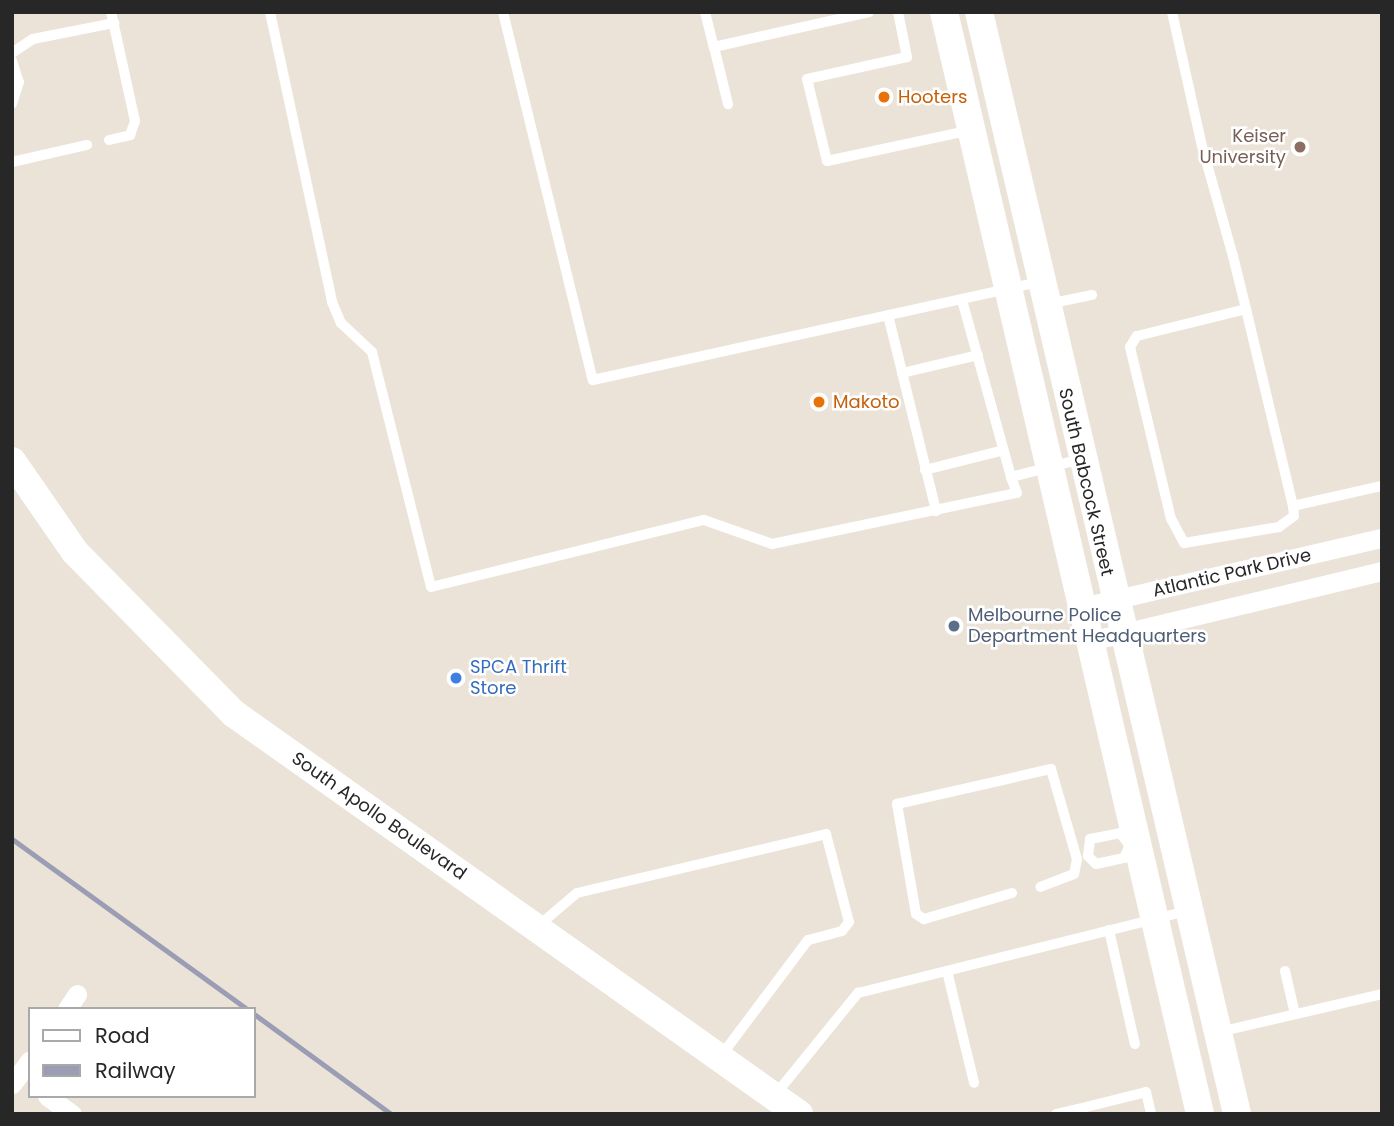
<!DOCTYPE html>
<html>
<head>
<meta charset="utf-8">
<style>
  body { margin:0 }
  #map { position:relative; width:1394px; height:1126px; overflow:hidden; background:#ebe3d7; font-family:Poppins,sans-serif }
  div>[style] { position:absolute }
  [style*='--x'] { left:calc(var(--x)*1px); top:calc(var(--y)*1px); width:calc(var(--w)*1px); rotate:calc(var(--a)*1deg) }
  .lane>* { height:10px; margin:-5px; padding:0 5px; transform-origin:5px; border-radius:5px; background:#fff }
  .street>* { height:19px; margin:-9.5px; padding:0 9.5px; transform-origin:9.5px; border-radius:9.5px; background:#fff }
  .secondary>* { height:28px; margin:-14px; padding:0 14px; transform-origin:14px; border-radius:14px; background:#fff }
  .rail>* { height:5px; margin:-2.5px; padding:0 2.5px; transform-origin:2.5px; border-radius:2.5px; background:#9a9db3 }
  .dots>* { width:19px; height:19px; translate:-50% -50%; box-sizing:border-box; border:4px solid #fff; border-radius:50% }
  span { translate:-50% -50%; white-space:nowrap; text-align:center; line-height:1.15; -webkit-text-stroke:5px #fff; paint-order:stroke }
  .food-label { font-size:18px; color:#c56008 }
  .left { translate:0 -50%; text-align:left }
  .education-label { font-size:18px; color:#785e54 }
  .right { translate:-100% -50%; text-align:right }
  .street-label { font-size:18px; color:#272727 }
  .service-label { font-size:18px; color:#4e5e75 }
  .shop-label { font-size:18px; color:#366cbe }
  .frame { position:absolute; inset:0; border:14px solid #272727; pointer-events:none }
  .legend { position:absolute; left:28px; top:1007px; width:228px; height:91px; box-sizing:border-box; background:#fff; border:2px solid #a9a9a9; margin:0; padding:9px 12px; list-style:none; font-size:21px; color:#272727 }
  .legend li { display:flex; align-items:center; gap:14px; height:35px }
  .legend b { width:35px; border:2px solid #a9a9a9 }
</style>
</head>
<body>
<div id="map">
  <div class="lane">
    <i style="--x:270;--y:12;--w:297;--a:77.9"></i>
    <i style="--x:332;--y:302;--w:23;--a:67"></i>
    <i style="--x:341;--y:323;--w:42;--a:43.1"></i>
    <i style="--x:372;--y:352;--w:242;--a:75.9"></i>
    <i style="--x:431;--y:587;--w:281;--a:-13.8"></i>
    <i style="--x:704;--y:520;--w:72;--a:19.4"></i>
    <i style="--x:772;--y:544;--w:250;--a:-11.8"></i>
    <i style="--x:1017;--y:493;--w:17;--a:-111"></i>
    <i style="--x:503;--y:12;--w:379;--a:76.3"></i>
    <i style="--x:593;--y:380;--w:458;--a:-12.4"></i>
    <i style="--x:705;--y:12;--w:36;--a:76"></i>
    <i style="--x:714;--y:47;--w:159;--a:-12.7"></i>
    <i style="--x:898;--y:12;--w:46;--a:78.7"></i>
    <i style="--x:907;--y:57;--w:102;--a:167.6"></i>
    <i style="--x:807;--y:79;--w:84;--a:76.3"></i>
    <i style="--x:827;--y:161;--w:147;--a:-12.1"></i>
    <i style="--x:1172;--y:12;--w:137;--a:77.4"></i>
    <i style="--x:1202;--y:146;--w:114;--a:74.3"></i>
    <i style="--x:1233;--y:256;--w:55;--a:76.2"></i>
    <i style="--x:1246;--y:309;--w:203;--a:76.6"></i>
    <i style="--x:1293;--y:506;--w:10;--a:84"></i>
    <i style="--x:1294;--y:516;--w:19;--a:144"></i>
    <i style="--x:1279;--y:527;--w:96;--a:170.4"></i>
    <i style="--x:1184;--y:543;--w:27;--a:-118"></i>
    <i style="--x:1171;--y:519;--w:177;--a:-103.4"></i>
    <i style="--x:1130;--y:347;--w:13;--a:-58"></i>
    <i style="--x:1137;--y:336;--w:112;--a:-13.9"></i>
    <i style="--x:714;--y:47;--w:59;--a:76.2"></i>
    <i style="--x:12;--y:53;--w:25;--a:-34"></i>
    <i style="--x:33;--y:39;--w:83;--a:-11.2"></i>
    <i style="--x:12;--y:61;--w:22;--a:72"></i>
    <i style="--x:19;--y:82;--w:23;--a:108"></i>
    <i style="--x:109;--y:140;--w:22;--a:-13"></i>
    <i style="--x:130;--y:135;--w:15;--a:-70"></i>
    <i style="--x:135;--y:121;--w:112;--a:-102.4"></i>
    <i style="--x:12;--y:162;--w:77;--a:-12.8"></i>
    <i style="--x:962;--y:300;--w:184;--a:74.5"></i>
    <i style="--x:1011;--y:477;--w:72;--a:-14.4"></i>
    <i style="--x:1048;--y:304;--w:45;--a:-11.6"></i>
    <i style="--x:888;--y:315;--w:202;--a:76.2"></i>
    <i style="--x:902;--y:373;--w:78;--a:-13.3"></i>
    <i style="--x:925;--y:470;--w:81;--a:-14.2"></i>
    <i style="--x:1293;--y:506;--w:91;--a:-12.7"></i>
    <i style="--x:1088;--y:856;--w:17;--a:-83"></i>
    <i style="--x:1090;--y:839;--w:31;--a:-11"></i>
    <i style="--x:1120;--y:833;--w:14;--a:51"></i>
    <i style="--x:1088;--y:856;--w:11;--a:45"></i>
    <i style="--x:1096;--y:864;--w:29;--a:-12"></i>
    <i style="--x:1124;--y:858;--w:14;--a:-65"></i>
    <i style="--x:1012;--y:893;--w:92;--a:163.5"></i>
    <i style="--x:924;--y:919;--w:9;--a:-148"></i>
    <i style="--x:916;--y:914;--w:112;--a:-99.8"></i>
    <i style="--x:897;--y:804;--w:158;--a:-12.8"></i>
    <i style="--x:1051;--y:769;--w:94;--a:73.9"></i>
    <i style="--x:1077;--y:859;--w:15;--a:101"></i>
    <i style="--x:1074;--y:874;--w:36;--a:159"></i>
    <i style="--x:537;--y:927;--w:52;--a:-40.4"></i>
    <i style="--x:577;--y:893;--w:256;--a:-13.3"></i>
    <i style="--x:826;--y:834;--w:91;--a:75.4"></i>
    <i style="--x:849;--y:922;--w:11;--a:128"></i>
    <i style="--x:842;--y:931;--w:35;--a:165"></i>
    <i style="--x:808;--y:940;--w:146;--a:126.9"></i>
    <i style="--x:1109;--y:930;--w:117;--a:77.2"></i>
    <i style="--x:947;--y:971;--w:115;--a:76.4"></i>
    <i style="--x:1285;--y:971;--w:44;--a:76.9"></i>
    <i style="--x:1219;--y:1032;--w:167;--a:-13.1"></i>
    <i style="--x:775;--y:1095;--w:132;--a:-50.9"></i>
    <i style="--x:858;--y:993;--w:340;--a:-14"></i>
    <i style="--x:1056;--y:1114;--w:23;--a:-13"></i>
    <i style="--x:1079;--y:1114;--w:5;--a:-101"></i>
    <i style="--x:1078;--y:1109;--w:70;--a:-14"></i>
    <i style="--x:1146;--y:1092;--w:23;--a:77"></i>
  </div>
  <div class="street">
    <i style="--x:1082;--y:607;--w:308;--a:-13"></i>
    <i style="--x:1090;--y:641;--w:300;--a:-13.5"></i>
    <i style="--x:67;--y:1009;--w:18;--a:-56"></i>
    <i style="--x:12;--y:1084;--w:30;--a:-53"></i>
    <i style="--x:47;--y:1096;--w:31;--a:36"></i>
  </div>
  <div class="secondary">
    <i style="--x:944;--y:12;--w:1131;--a:76.92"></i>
    <i style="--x:979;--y:12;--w:1132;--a:76.82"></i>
    <i style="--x:12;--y:461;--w:111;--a:55.3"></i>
    <i style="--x:75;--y:552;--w:226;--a:45.5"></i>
    <i style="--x:233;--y:713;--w:694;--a:35.32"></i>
  </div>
  <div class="rail">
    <i style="--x:12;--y:839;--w:290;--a:35.9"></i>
    <i style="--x:254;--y:1014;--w:170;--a:36.1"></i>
  </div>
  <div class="dots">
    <i style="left:884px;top:97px;background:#e8710a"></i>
    <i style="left:1300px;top:147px;background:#8d6e63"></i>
    <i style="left:819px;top:402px;background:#e8710a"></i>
    <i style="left:954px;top:626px;background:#5c6f8a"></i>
    <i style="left:456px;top:678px;background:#3f7fe0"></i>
  </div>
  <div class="food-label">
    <span class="left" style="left:898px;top:97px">Hooters</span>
    <span class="left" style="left:833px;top:402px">Makoto</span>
  </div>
  <div class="education-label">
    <span class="right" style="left:1286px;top:147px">Keiser<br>University</span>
  </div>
  <div class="street-label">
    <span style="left:1086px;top:482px;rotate:77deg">South Babcock Street</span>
    <span style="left:1232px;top:573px;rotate:-13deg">Atlantic Park Drive</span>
    <span style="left:379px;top:816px;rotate:35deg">South Apollo Boulevard</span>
  </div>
  <div class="service-label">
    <span class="left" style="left:968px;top:626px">Melbourne Police<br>Department Headquarters</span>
  </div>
  <div class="shop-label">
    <span class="left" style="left:470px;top:678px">SPCA Thrift<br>Store</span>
  </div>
  <div class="frame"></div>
  <ul class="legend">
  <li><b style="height:9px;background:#fff"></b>Road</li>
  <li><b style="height:9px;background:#9a9db3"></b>Railway</li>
  </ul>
</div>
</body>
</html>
